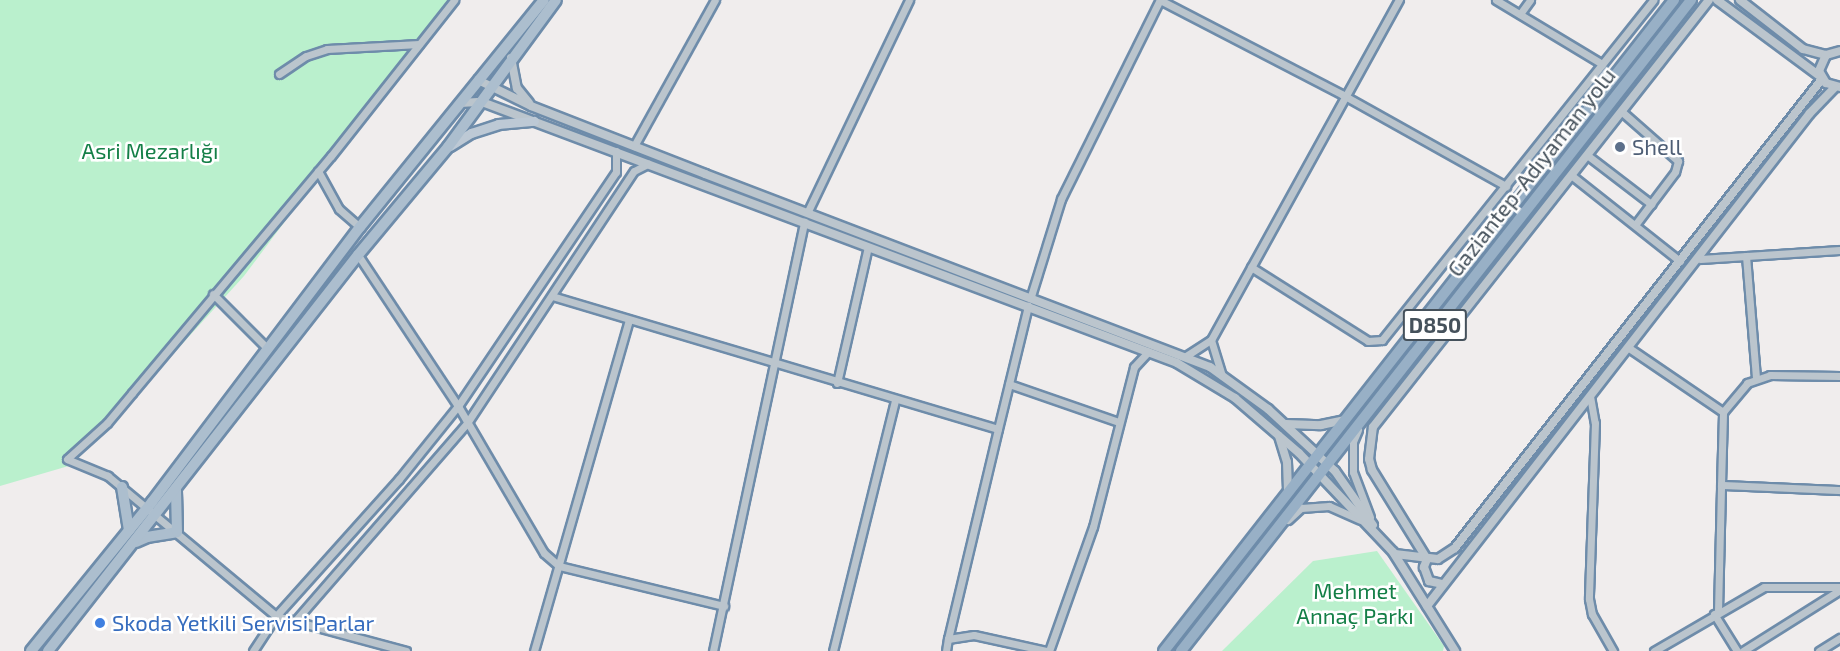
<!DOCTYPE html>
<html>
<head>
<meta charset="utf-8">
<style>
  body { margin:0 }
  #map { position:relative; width:1840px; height:651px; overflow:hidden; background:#f0eded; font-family:"Exo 2",sans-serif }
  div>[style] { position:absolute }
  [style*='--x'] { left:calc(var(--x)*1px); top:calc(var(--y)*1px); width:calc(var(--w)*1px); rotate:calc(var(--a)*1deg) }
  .green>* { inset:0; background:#baf0cd }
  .roads { filter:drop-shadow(2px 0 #6e8caa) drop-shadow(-2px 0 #6e8caa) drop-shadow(0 2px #6e8caa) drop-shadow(0 -2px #6e8caa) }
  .minor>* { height:7px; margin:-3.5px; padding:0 3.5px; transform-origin:3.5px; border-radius:3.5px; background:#bbc5cd }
  .tertiary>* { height:8px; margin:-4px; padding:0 4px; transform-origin:4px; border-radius:4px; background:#bbc5cd }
  .secondary>* { height:9px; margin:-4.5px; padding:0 4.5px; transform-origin:4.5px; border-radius:4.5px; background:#bdc9d5 }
  .primary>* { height:10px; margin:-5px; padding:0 5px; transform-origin:5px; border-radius:5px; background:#acbece }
  .trunk>* { height:10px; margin:-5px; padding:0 5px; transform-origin:5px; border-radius:5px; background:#98b0c6 }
  .dots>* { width:16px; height:16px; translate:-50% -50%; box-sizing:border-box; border:3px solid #fff; border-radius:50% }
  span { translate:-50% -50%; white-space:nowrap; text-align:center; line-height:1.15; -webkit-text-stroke:5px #fff; paint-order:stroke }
  .shield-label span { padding:2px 4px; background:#fff; border:2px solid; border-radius:4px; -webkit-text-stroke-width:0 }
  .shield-label { font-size:21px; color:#45515b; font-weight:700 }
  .service-label { font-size:22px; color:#4e5e75 }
  .left { translate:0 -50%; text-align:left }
  .park-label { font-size:22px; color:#147f47 }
  .street-label { font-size:22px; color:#45515b }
  .shop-label { font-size:22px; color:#366cbe }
</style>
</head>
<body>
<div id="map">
  <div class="green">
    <i style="clip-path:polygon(0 0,451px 0,244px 276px,72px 465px,0 486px)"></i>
    <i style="clip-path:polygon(1377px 551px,1444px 646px,1443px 651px,1222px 651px,1313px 561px)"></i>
  </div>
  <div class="roads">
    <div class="minor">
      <i style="--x:1160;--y:0;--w:206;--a:27.4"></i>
      <i style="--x:1343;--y:95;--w:187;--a:29.2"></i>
      <i style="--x:1496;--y:0;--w:124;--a:31.1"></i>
      <i style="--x:1520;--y:14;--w:17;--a:-54"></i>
      <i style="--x:279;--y:74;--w:32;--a:-34"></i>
      <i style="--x:306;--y:56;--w:22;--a:-18"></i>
      <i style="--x:327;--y:49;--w:92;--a:-3.1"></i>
      <i style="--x:1621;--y:111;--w:76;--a:41.3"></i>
      <i style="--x:1678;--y:161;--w:11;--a:105"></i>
      <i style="--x:1675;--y:172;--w:66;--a:127"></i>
      <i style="--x:634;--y:146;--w:167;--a:-61"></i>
      <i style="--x:1587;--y:155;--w:81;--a:37.4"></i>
      <i style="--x:318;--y:171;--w:43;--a:61.1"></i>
      <i style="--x:339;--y:209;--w:28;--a:41"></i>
      <i style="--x:1571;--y:175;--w:139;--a:38.3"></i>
      <i style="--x:808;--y:211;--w:234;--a:-64.4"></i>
      <i style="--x:358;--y:255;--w:181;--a:56.5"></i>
      <i style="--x:458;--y:406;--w:170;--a:59.7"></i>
      <i style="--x:544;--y:553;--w:20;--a:41"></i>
      <i style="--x:559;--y:566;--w:170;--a:13.6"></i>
      <i style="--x:1746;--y:256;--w:121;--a:85.3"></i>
      <i style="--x:1700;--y:259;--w:140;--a:-3.7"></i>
      <i style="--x:1251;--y:267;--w:138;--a:32.3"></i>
      <i style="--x:1368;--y:341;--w:14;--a:-4"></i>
      <i style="--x:1382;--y:340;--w:435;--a:-51.4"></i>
      <i style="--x:213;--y:294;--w:76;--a:45"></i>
      <i style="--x:552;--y:296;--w:465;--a:16.6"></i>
      <i style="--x:998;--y:429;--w:216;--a:103.4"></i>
      <i style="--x:1031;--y:296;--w:102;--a:-72.8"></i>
      <i style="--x:1061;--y:199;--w:222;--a:-63.6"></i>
      <i style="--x:1211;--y:340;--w:37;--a:73"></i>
      <i style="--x:1629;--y:348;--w:114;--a:34.2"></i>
      <i style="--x:1186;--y:356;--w:30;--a:-33"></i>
      <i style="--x:1211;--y:340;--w:389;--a:-61.1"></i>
      <i style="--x:837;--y:383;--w:139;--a:-77.2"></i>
      <i style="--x:1009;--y:384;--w:116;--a:19.1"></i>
      <i style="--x:1590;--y:396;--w:27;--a:80"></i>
      <i style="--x:1595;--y:423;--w:176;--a:92"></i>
      <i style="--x:1589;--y:599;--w:15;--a:79"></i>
      <i style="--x:1592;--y:614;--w:43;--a:60.4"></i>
      <i style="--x:998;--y:429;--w:127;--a:-76.3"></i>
      <i style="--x:1358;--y:430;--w:13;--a:113"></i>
      <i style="--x:1353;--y:442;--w:30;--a:90"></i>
      <i style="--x:1353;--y:472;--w:48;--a:69.3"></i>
      <i style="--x:1721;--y:485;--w:73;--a:-88.4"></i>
      <i style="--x:1723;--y:412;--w:38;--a:-50"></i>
      <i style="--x:1747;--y:383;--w:24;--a:-19"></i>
      <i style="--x:1770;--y:375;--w:70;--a:0.8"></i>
      <i style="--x:1288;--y:520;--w:18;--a:-43"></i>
      <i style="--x:1301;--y:508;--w:28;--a:-4"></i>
      <i style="--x:1329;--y:506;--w:34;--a:24"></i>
      <i style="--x:1718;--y:611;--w:126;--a:-88.6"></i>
      <i style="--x:1721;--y:485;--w:119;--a:2.4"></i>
      <i style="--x:1714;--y:614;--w:44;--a:58.1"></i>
      <i style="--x:295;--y:621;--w:262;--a:-49"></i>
      <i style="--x:467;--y:423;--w:302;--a:-56.5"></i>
      <i style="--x:634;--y:171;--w:16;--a:-27"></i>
      <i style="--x:253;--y:651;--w:42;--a:-56.7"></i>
      <i style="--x:276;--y:616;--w:184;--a:-48.1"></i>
      <i style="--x:399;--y:479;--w:94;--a:-51.1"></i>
      <i style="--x:458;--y:406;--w:282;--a:-56"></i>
      <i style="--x:616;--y:172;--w:21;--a:-90"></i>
      <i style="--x:406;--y:651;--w:135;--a:-164.9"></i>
      <i style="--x:276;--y:616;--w:219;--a:-140.2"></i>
      <i style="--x:108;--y:476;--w:44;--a:-157.5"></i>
      <i style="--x:67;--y:459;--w:54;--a:-42"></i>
      <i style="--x:107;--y:423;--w:39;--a:-50"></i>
      <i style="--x:132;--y:393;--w:309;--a:-50"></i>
      <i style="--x:331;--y:156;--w:199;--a:-51.7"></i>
      <i style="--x:534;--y:651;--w:344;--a:-74"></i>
      <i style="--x:713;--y:651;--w:439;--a:-78"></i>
      <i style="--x:833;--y:651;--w:259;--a:-76.1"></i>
      <i style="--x:946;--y:651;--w:12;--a:-81"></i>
      <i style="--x:948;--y:639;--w:26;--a:-9"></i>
      <i style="--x:974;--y:635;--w:75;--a:12.4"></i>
      <i style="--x:1049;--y:651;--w:132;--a:-70.5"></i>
      <i style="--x:1093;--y:527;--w:165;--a:-75.6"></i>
      <i style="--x:1134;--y:367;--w:21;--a:-47"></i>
      <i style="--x:1654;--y:651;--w:127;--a:-30.2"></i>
      <i style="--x:1764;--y:587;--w:76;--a:0"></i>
      <i style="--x:1743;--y:651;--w:115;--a:-32.2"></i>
      <i style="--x:1819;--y:651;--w:25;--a:-32"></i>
    </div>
    <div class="tertiary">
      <i style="--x:1717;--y:0;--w:129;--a:36.5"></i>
      <i style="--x:1740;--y:0;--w:80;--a:37.9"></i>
      <i style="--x:1803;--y:49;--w:24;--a:15"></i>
      <i style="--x:1840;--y:51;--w:15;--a:164"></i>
      <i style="--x:1826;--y:55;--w:17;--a:114"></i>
      <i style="--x:1819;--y:71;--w:14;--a:60"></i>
      <i style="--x:1826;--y:83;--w:15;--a:16"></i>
      <i style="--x:511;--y:58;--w:31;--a:79"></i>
      <i style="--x:517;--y:88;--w:19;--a:51"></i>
      <i style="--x:478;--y:80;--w:59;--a:26.1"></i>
      <i style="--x:531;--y:106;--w:187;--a:21.3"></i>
      <i style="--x:705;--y:174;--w:541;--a:20.92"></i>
      <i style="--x:1210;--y:367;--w:72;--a:35.9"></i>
      <i style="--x:1268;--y:409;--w:91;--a:42.8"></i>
      <i style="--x:1335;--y:471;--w:66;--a:54.9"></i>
      <i style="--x:460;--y:103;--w:22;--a:-3"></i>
      <i style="--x:482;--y:102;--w:742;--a:20.58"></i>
      <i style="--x:1177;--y:363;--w:68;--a:31.1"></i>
      <i style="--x:1235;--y:398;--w:84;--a:40.7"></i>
      <i style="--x:1299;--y:453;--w:139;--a:46.5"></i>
      <i style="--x:1395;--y:554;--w:43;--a:6.6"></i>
      <i style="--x:1438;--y:559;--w:20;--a:-33"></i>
      <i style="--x:1455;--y:548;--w:596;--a:-51.96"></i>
      <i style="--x:1286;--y:424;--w:35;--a:2"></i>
      <i style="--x:1321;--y:425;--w:25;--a:-12"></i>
      <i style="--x:1279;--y:436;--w:27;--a:73"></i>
      <i style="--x:1287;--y:462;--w:31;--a:88"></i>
      <i style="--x:1393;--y:552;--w:117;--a:57.9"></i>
      <i style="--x:1427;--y:559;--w:105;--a:-121.7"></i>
      <i style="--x:1372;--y:470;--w:11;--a:-105"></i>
      <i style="--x:1369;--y:459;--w:32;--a:-83"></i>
      <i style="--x:1373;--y:427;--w:543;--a:-51.8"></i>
      <i style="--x:1427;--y:559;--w:9;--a:111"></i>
      <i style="--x:1424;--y:567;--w:15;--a:70"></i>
      <i style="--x:1429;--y:581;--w:13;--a:13"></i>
      <i style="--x:1427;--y:606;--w:624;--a:-52.16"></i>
      <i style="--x:1810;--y:113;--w:36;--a:-46"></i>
    </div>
    <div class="secondary">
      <i style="--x:450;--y:146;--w:25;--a:-32"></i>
      <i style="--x:471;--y:133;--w:28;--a:-18"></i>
      <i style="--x:498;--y:124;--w:36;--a:-5"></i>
    </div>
    <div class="primary">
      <i style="--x:122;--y:487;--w:44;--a:80.8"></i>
      <i style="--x:136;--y:542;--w:12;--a:-24"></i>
      <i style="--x:147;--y:537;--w:30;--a:-9"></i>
      <i style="--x:177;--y:532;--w:42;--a:-91.4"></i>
      <i style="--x:31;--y:651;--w:192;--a:-50.9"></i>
      <i style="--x:152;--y:502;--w:345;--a:-52.9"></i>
      <i style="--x:360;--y:227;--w:292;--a:-51"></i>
      <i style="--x:48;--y:651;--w:503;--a:-51.95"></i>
      <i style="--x:358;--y:255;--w:141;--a:-50.2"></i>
      <i style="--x:448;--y:147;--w:182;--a:-53.7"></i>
    </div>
    <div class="trunk">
      <i style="--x:1164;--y:651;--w:827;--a:-51.92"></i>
      <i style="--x:1181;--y:651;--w:827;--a:-51.92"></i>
    </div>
  </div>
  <div class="dots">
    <i style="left:1620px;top:147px;background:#5c6f8a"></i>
    <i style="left:100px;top:623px;background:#3f7fe0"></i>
  </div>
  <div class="shield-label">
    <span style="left:1435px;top:325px">D850</span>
  </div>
  <div class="service-label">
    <span class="left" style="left:1632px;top:147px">Shell</span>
  </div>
  <div class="park-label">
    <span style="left:150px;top:151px">Asri Mezarlığı</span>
    <span style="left:1355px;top:603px">Mehmet<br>Annaç Parkı</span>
  </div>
  <div class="street-label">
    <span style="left:1531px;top:172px;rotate:-52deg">Gaziantep-Adıyaman yolu</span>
  </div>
  <div class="shop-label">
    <span class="left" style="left:112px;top:623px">Skoda Yetkili Servisi Parlar</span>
  </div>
</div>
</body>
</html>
